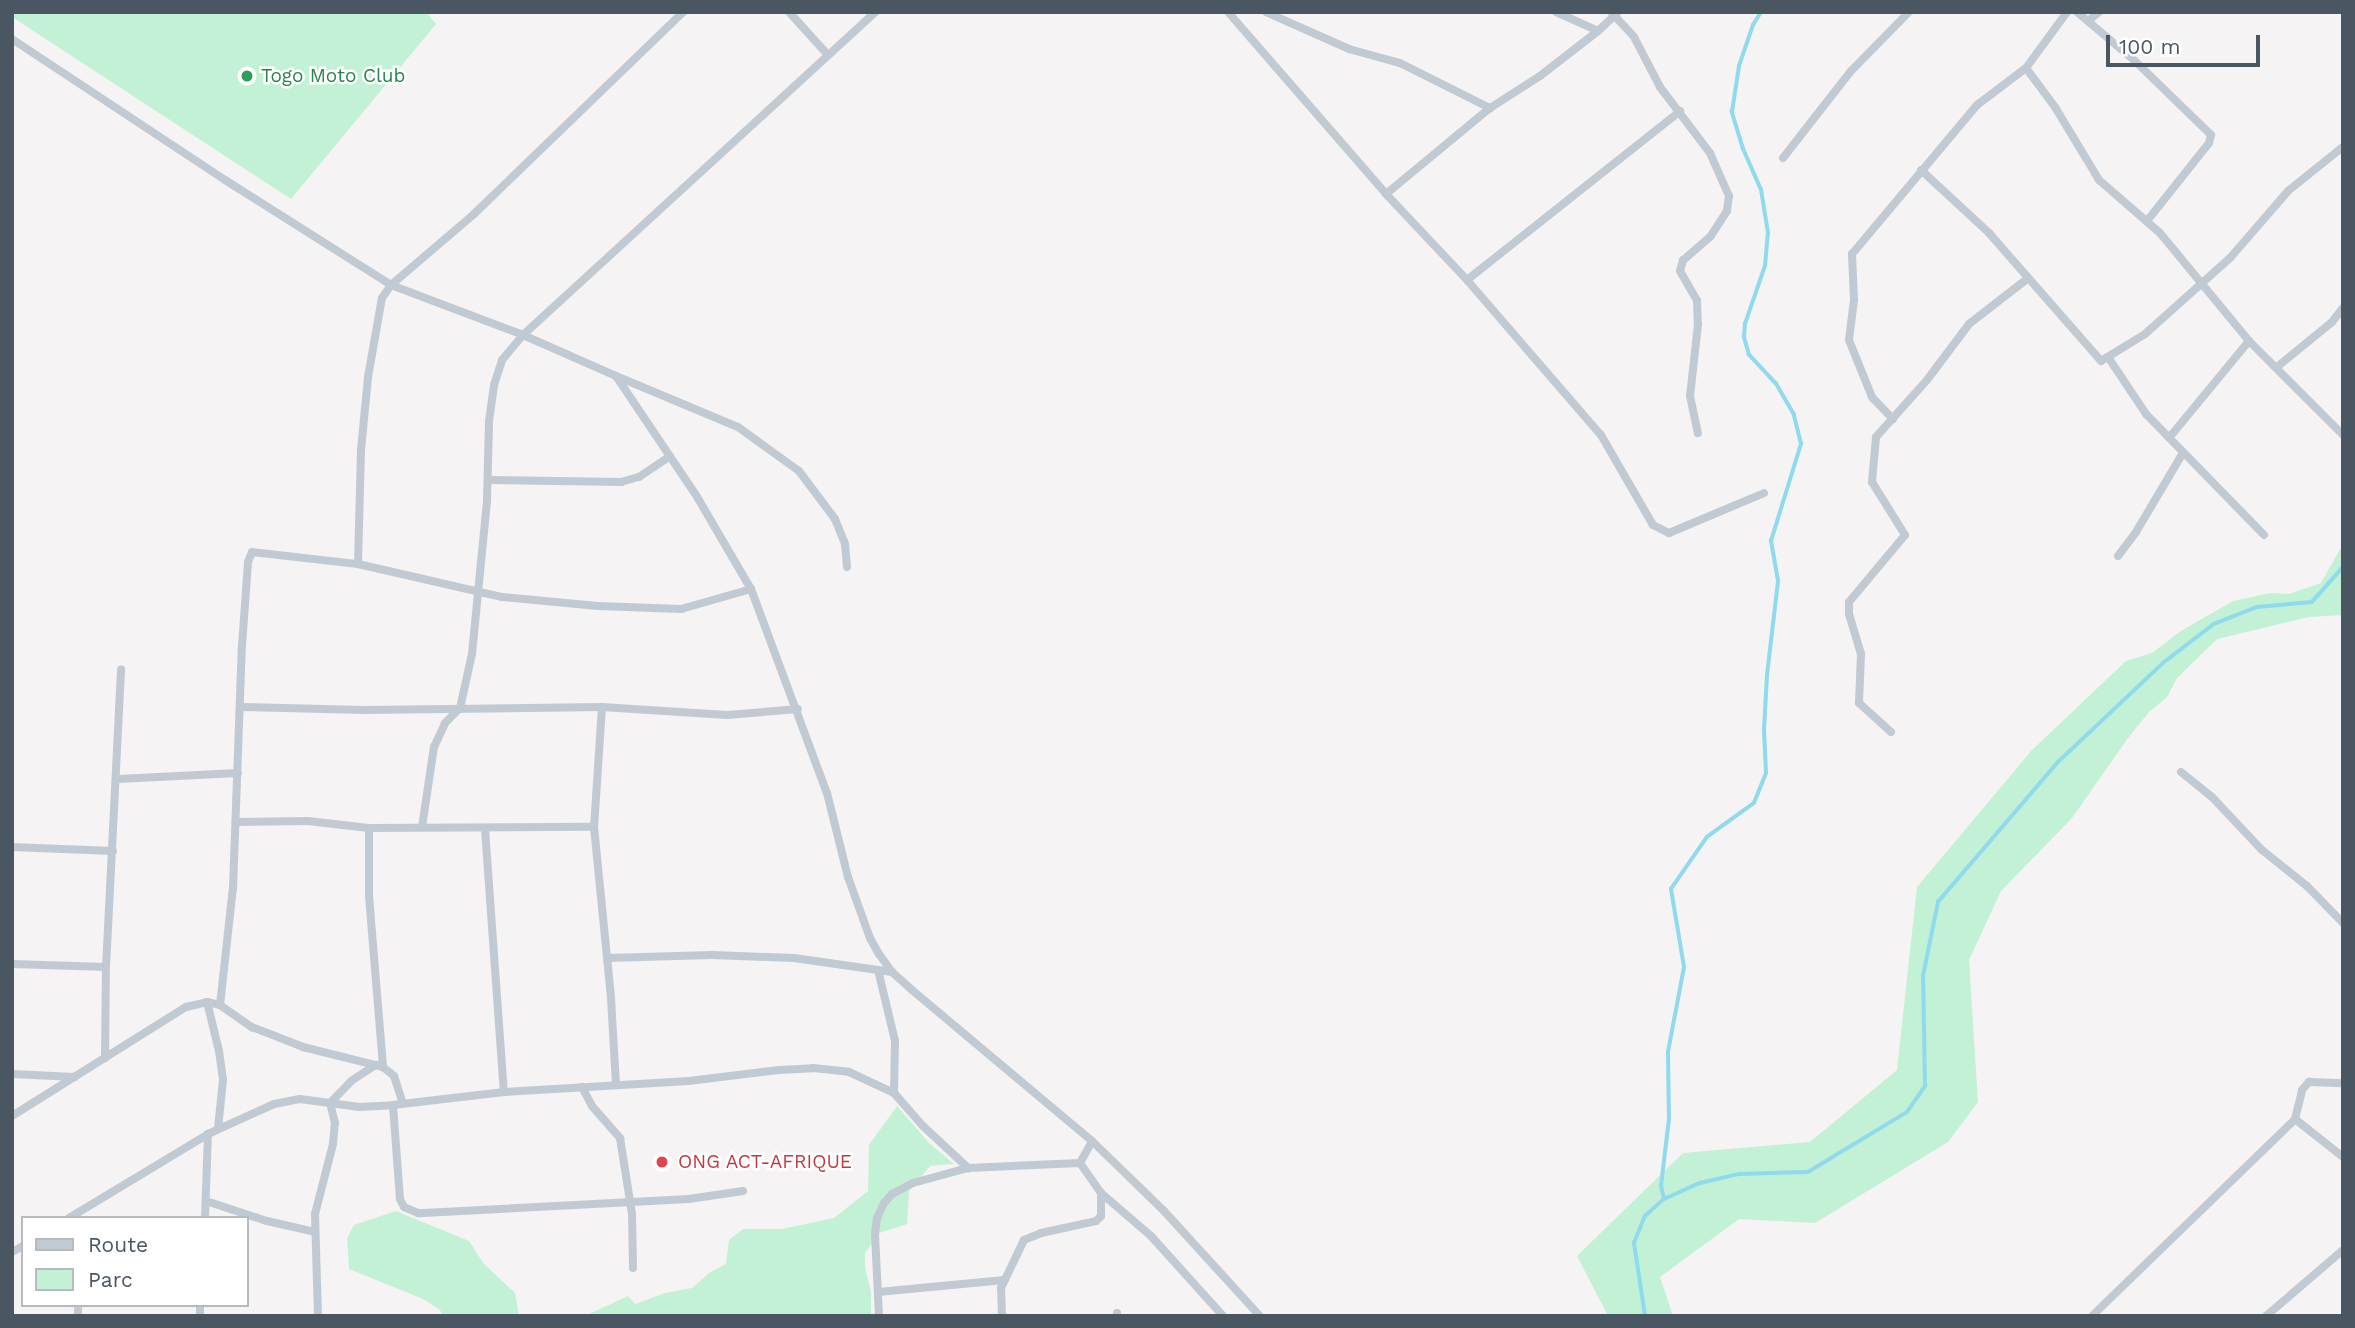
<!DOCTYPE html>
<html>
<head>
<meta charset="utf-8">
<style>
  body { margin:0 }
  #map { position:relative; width:2355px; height:1328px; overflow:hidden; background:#f5f3f3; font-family:"Work Sans",sans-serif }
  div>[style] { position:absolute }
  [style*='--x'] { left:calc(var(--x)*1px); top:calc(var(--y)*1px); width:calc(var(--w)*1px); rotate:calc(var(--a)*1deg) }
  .green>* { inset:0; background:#c3f1d5 }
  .stream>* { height:3.5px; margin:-1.75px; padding:0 1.75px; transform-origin:1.75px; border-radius:1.75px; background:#90daee }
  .minor>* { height:8px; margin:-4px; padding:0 4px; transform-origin:4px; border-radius:4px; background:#c1cad2 }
  .dots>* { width:19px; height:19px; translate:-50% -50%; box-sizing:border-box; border:4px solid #fff; border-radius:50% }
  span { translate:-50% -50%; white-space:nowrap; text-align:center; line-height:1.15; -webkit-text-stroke:5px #fff; paint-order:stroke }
  .leisure-label { font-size:19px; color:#27864d }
  .left { translate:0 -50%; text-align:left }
  .health-label { font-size:19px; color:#be3a42 }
  .frame { position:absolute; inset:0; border:14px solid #4a5661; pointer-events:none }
  .legend { position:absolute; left:21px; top:1216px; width:228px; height:91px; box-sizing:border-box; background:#fff; border:2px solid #b7bbc0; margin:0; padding:9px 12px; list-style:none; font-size:21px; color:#4a5661 }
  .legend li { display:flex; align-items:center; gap:14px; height:35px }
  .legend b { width:35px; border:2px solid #b7bbc0 }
  .scale { position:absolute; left:2106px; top:35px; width:154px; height:32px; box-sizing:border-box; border:4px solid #4a5661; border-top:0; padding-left:9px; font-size:21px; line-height:24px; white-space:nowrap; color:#4a5661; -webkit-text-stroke:5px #fff; paint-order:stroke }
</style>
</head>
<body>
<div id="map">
  <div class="green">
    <i style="clip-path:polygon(12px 12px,426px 12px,436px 24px,291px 199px,12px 17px)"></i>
    <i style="clip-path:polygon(2343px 544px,2343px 615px,2309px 617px,2217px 639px,2177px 678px,2167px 697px,2149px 712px,2128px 738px,2072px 818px,2001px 891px,1969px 960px,1978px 1102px,1948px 1142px,1815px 1223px,1739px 1219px,1660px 1277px,1673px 1316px,1608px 1316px,1577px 1256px,1683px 1153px,1810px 1142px,1897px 1070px,1917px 887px,2032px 750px,2126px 661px,2152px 653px,2181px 631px,2233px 601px,2271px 593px,2289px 594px,2321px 583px)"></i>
    <i style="clip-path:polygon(897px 1106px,929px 1143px,954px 1164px,930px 1166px,909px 1191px,907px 1224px,879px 1233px,865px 1253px,865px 1268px,871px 1291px,871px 1316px,585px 1316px,628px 1296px,635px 1304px,665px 1293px,692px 1288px,709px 1273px,726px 1264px,729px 1240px,743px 1229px,782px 1229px,834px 1218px,868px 1191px,869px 1145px)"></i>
    <i style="clip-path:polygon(396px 1211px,469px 1241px,484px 1264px,515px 1293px,519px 1316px,443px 1316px,440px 1310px,423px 1299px,349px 1269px,347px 1238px,354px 1225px)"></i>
  </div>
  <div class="stream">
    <i style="--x:1664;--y:1199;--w:13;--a:-103"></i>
    <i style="--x:1661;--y:1186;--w:67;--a:-83.2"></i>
    <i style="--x:1669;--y:1119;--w:67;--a:-90.9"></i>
    <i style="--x:1668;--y:1052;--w:86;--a:-79.3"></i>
    <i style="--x:1684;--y:967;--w:79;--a:-99.5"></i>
    <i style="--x:1671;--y:889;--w:63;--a:-55.3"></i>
    <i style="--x:1707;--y:837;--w:58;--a:-35.9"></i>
    <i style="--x:1754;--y:803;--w:32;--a:-68"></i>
    <i style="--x:1766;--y:773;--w:43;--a:-92.7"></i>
    <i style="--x:1764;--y:730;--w:55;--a:-86.9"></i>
    <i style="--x:1767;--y:675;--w:95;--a:-83.3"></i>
    <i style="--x:1778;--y:581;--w:41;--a:-99.9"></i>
    <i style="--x:1771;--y:541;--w:102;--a:-72.8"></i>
    <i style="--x:1801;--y:444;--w:30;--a:-104"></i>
    <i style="--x:1794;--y:415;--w:36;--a:-120"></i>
    <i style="--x:1776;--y:384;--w:40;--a:-133"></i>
    <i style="--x:1749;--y:355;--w:19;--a:-106"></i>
    <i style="--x:1744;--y:337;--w:13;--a:-86"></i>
    <i style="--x:1745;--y:324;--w:61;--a:-71"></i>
    <i style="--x:1765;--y:266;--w:33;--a:-85"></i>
    <i style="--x:1768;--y:233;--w:44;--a:-99.2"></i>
    <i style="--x:1761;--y:190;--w:45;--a:-113.7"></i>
    <i style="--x:1743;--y:149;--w:39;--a:-107"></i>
    <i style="--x:1732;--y:112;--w:47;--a:-81.3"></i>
    <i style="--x:1739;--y:66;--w:43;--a:-71.1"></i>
    <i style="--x:1753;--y:25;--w:15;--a:-58"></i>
    <i style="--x:1645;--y:1316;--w:74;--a:-98.6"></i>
    <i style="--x:1634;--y:1243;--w:29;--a:-68"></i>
    <i style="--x:1645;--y:1216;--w:25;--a:-42"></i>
    <i style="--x:1664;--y:1199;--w:39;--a:-24"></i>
    <i style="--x:1700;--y:1183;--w:40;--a:-13"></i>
    <i style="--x:1739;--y:1174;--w:69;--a:-1.7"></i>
    <i style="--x:1808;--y:1172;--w:116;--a:-31.2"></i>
    <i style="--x:1907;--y:1112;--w:32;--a:-55"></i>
    <i style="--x:1925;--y:1086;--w:110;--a:-91"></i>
    <i style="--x:1923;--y:976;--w:76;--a:-78.5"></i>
    <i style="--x:1938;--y:902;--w:184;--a:-49.4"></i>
    <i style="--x:2058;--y:762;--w:144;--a:-43.3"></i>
    <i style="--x:2163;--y:663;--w:64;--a:-37.4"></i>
    <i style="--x:2214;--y:624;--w:46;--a:-21.6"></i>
    <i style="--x:2257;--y:607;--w:55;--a:-5.2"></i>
    <i style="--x:2312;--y:602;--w:47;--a:-48.5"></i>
  </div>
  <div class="minor">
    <i style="--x:789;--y:12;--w:58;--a:47.8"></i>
    <i style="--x:1228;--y:12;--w:241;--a:49"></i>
    <i style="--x:1386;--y:194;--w:135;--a:-39.6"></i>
    <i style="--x:1266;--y:12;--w:91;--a:24"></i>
    <i style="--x:1349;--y:49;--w:53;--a:15.4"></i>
    <i style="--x:1400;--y:63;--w:101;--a:26.6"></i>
    <i style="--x:1490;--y:108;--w:59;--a:-32.6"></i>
    <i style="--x:1540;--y:76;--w:73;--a:-37.8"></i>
    <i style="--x:1556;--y:12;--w:46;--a:24.3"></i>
    <i style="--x:1598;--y:31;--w:25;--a:-43"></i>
    <i style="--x:1611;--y:12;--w:34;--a:47"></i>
    <i style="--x:1634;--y:37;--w:56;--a:62.5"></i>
    <i style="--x:1660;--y:87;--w:83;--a:52.9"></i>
    <i style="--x:1710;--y:153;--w:47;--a:66.2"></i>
    <i style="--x:1729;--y:196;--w:15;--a:98"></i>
    <i style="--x:1727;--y:211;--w:30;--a:123"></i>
    <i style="--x:1711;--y:236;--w:37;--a:139"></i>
    <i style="--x:1683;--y:260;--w:11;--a:105"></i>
    <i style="--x:1680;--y:271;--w:34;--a:60"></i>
    <i style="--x:1697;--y:301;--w:23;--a:88"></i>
    <i style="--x:1698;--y:324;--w:72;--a:96.3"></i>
    <i style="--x:1690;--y:396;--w:38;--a:78"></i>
    <i style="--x:2077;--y:12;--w:76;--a:40.2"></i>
    <i style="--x:2135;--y:61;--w:106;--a:44.2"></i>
    <i style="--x:2211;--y:135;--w:8;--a:104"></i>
    <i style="--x:2209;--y:143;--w:100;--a:128.5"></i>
    <i style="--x:2088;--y:21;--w:14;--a:-39"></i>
    <i style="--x:12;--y:39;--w:255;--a:33.5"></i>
    <i style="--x:225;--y:180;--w:196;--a:32.3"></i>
    <i style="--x:391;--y:285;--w:141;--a:20.7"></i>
    <i style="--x:523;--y:335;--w:102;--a:23.8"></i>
    <i style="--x:616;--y:376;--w:143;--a:56.1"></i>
    <i style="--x:696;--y:495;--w:109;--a:59.7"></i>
    <i style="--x:751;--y:589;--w:218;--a:69.6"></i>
    <i style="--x:827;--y:793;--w:87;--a:76"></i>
    <i style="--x:848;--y:877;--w:65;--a:70.2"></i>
    <i style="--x:870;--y:938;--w:18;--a:61"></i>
    <i style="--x:879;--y:954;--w:22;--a:54"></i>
    <i style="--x:892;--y:972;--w:27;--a:42"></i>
    <i style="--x:912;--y:990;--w:235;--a:40"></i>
    <i style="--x:1092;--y:1141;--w:100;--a:44.2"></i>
    <i style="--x:1164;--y:1211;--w:142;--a:47.6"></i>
    <i style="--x:2026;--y:68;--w:49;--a:53.4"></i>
    <i style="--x:2055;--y:107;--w:85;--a:58.9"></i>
    <i style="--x:2099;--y:180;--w:81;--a:41"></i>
    <i style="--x:2160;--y:233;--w:140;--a:50.5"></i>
    <i style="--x:2249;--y:341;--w:133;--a:45"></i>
    <i style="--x:1783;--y:158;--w:110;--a:-52"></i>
    <i style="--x:1851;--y:71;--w:83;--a:-45.5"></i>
    <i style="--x:1921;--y:170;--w:93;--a:42.8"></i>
    <i style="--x:1989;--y:233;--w:170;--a:48.8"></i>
    <i style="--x:2101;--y:361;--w:52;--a:-31.5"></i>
    <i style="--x:2145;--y:334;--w:114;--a:-41.8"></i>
    <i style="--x:2230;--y:258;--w:89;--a:-49.1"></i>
    <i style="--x:2288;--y:191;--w:70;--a:-38.7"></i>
    <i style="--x:1386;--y:194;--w:118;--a:46.7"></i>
    <i style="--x:1467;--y:280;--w:205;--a:49.2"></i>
    <i style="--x:1601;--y:435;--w:104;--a:60"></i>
    <i style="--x:1653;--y:525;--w:18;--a:27"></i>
    <i style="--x:1669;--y:533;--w:103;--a:-22.8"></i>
    <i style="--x:1467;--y:280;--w:272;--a:-38.4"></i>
    <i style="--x:2108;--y:357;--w:69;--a:56.3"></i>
    <i style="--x:2146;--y:414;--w:169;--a:45.7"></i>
    <i style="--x:2277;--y:367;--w:71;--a:-39.3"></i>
    <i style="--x:2332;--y:322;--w:18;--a:-52"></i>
    <i style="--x:616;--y:376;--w:132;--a:22.7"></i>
    <i style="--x:738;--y:427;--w:75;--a:35.8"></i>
    <i style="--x:799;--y:471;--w:60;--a:53.1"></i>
    <i style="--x:835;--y:519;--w:27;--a:68"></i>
    <i style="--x:845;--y:544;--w:23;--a:85"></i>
    <i style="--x:1893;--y:419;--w:30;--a:-134"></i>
    <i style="--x:1872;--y:397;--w:61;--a:-112"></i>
    <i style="--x:1849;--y:340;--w:40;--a:-82.9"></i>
    <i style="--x:1854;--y:300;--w:46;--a:-92.5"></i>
    <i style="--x:1852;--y:254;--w:194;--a:-50"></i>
    <i style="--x:1977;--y:105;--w:61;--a:-37.1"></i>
    <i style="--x:2026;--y:68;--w:69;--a:-53.8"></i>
    <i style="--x:2169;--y:438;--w:126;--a:-50.5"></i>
    <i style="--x:488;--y:480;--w:133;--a:0.9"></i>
    <i style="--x:621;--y:482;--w:19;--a:-16"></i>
    <i style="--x:639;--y:477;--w:37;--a:-34"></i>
    <i style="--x:2118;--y:556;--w:30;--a:-53"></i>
    <i style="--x:2136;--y:532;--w:92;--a:-59.3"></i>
    <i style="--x:358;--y:564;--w:114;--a:-88.5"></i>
    <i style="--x:361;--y:450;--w:73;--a:-84.5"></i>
    <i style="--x:368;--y:377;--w:80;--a:-80"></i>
    <i style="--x:382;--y:298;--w:16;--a:-55"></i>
    <i style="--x:391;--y:285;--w:109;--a:-40.5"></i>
    <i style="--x:474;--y:214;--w:291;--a:-44"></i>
    <i style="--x:241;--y:707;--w:123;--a:1.4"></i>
    <i style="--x:364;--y:710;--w:238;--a:-0.7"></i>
    <i style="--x:602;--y:707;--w:125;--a:3.7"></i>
    <i style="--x:727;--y:715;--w:71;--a:-4.8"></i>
    <i style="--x:602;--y:707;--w:120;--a:93.8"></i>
    <i style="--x:594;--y:827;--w:172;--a:84.3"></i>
    <i style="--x:611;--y:998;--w:87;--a:86.7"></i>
    <i style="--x:1891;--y:732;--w:43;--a:-137.8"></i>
    <i style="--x:1859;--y:703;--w:49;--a:-87.7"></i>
    <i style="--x:1861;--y:654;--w:42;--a:-106.7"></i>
    <i style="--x:1849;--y:614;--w:12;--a:-90"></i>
    <i style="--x:1849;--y:602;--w:87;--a:-50.1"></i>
    <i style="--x:1905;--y:535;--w:62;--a:-121.9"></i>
    <i style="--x:1872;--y:482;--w:45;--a:-84.9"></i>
    <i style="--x:1876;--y:437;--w:76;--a:-48.2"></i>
    <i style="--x:1927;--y:380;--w:70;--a:-53.1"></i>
    <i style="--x:1969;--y:324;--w:73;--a:-37.8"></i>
    <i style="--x:2181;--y:772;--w:40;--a:39"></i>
    <i style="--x:2212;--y:797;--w:73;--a:46.7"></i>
    <i style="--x:2262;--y:850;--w:58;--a:38.7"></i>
    <i style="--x:2307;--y:886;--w:52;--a:45.8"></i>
    <i style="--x:118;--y:779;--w:120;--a:-2.9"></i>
    <i style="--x:236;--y:822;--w:72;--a:-0.8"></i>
    <i style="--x:308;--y:821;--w:61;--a:6.5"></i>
    <i style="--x:369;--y:828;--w:225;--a:-0.3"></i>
    <i style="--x:422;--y:827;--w:81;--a:-81.5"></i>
    <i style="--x:434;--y:747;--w:26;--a:-65"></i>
    <i style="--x:445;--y:723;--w:21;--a:-45"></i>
    <i style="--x:460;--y:708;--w:55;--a:-77.5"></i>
    <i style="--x:472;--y:654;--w:155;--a:-84.4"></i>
    <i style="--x:487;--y:500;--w:79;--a:-88.5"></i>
    <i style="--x:489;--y:421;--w:36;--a:-82"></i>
    <i style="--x:494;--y:385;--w:26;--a:-72"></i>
    <i style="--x:502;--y:360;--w:33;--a:-50"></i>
    <i style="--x:523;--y:335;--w:478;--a:-42.5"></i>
    <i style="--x:369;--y:828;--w:68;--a:90"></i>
    <i style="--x:369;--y:896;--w:172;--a:85.3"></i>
    <i style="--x:485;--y:829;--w:264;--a:85.9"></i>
    <i style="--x:12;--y:847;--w:101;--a:2.3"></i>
    <i style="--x:607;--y:958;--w:105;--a:-1.6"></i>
    <i style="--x:712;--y:955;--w:82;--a:2.1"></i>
    <i style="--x:794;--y:958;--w:99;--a:8.1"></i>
    <i style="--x:12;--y:964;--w:94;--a:1.8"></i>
    <i style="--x:878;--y:970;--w:73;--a:76.5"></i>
    <i style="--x:895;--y:1041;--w:52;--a:91.1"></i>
    <i style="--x:207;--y:1002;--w:50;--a:76.2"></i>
    <i style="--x:219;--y:1051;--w:29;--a:82"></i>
    <i style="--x:223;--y:1080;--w:48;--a:95.9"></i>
    <i style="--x:220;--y:1005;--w:118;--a:-83.7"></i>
    <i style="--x:233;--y:888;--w:242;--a:-87.9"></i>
    <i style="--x:242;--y:646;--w:84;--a:-85.9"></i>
    <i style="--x:248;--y:562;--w:11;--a:-68"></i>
    <i style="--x:252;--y:552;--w:107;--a:6.5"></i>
    <i style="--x:358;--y:564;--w:148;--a:12.9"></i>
    <i style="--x:502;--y:597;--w:96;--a:5.4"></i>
    <i style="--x:598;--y:606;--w:83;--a:2.1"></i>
    <i style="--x:681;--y:609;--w:73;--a:-15.9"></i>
    <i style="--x:105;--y:1058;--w:91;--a:-89.4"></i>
    <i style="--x:106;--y:967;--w:298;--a:-87.1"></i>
    <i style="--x:12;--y:1074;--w:63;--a:2.7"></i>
    <i style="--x:582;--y:1087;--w:21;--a:62"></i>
    <i style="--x:592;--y:1106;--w:43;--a:48.8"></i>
    <i style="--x:620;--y:1138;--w:77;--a:81"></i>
    <i style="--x:632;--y:1214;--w:54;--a:88.9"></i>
    <i style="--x:330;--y:1103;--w:30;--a:-46"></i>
    <i style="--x:351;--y:1081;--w:30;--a:-33"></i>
    <i style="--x:12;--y:1116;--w:205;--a:-32.1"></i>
    <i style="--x:186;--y:1007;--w:22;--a:-13"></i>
    <i style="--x:207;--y:1002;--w:13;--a:13"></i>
    <i style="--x:220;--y:1005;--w:39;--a:35"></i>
    <i style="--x:252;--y:1027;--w:55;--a:21.4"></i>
    <i style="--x:303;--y:1047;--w:82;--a:14"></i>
    <i style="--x:383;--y:1067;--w:14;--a:39"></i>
    <i style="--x:394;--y:1076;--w:28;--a:72"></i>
    <i style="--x:2295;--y:1119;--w:61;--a:38.4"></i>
    <i style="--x:1080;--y:1163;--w:25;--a:-61"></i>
    <i style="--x:743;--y:1191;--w:55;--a:171.6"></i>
    <i style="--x:689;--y:1199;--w:271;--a:177"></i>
    <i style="--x:418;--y:1213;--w:15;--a:-157"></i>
    <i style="--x:404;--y:1207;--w:9;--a:-117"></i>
    <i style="--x:400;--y:1199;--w:94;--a:-94.3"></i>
    <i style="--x:393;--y:1105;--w:112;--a:-6.7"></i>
    <i style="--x:504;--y:1092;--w:185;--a:-3.4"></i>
    <i style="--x:689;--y:1081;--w:91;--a:-7"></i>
    <i style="--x:779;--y:1070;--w:34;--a:-3"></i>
    <i style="--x:813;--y:1068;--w:36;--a:6"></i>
    <i style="--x:849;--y:1072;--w:50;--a:25"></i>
    <i style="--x:894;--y:1093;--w:44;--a:48.7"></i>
    <i style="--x:923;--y:1126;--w:62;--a:43"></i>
    <i style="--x:968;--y:1168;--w:112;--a:-2.6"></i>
    <i style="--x:1080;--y:1163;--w:37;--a:55"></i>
    <i style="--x:1101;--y:1193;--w:66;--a:40.7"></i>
    <i style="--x:1151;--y:1236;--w:108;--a:48"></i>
    <i style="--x:206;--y:1201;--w:64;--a:18.2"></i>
    <i style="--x:267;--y:1221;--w:49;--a:12.9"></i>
    <i style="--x:69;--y:1218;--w:162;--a:-31.1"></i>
    <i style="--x:208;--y:1134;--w:72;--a:-24.4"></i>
    <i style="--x:274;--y:1104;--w:26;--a:-11"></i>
    <i style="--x:300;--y:1099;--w:60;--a:7.7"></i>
    <i style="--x:359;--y:1107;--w:34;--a:-3"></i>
    <i style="--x:205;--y:1218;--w:84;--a:-88"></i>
    <i style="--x:12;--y:1252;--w:13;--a:-29"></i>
    <i style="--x:878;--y:1292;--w:127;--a:-5.4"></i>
    <i style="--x:1117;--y:1313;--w:3;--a:90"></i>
    <i style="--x:78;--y:1316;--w:11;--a:-90"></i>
    <i style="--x:200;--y:1316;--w:11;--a:-90"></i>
    <i style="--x:318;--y:1316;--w:102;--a:-91.7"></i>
    <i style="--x:315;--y:1214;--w:72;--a:-75.6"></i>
    <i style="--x:333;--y:1144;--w:21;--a:-85"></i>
    <i style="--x:335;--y:1123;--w:21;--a:-104"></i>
    <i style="--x:879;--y:1316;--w:82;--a:-92.8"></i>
    <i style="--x:875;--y:1234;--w:16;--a:-83"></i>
    <i style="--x:877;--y:1218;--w:17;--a:-65"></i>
    <i style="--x:884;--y:1203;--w:12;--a:-48"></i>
    <i style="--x:892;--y:1194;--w:24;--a:-28"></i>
    <i style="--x:913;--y:1183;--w:57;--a:-15.3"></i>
    <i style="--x:1002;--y:1316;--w:28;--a:-92"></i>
    <i style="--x:1001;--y:1288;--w:53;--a:-64.4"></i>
    <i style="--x:1024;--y:1240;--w:18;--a:-22"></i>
    <i style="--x:1041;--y:1233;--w:56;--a:-12.3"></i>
    <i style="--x:1096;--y:1221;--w:7;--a:-45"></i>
    <i style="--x:1101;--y:1216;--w:23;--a:-90"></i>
    <i style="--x:2092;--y:1316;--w:283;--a:-44.1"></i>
    <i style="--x:2295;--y:1119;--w:30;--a:-76"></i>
    <i style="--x:2302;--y:1090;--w:11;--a:-49"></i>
    <i style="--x:2309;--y:1082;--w:34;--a:2"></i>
    <i style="--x:2266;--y:1316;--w:101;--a:-40.6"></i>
  </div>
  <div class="dots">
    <i style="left:247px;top:76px;background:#2e9e5b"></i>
    <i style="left:662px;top:1162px;background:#e0444e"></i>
  </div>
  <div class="leisure-label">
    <span class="left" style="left:261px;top:76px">Togo Moto Club</span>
  </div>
  <div class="health-label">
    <span class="left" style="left:678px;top:1162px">ONG ACT-AFRIQUE</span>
  </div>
  <div class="frame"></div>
  <ul class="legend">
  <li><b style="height:9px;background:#c1cad2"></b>Route</li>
  <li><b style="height:19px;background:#c3f1d5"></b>Parc</li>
  </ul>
  <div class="scale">100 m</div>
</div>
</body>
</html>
